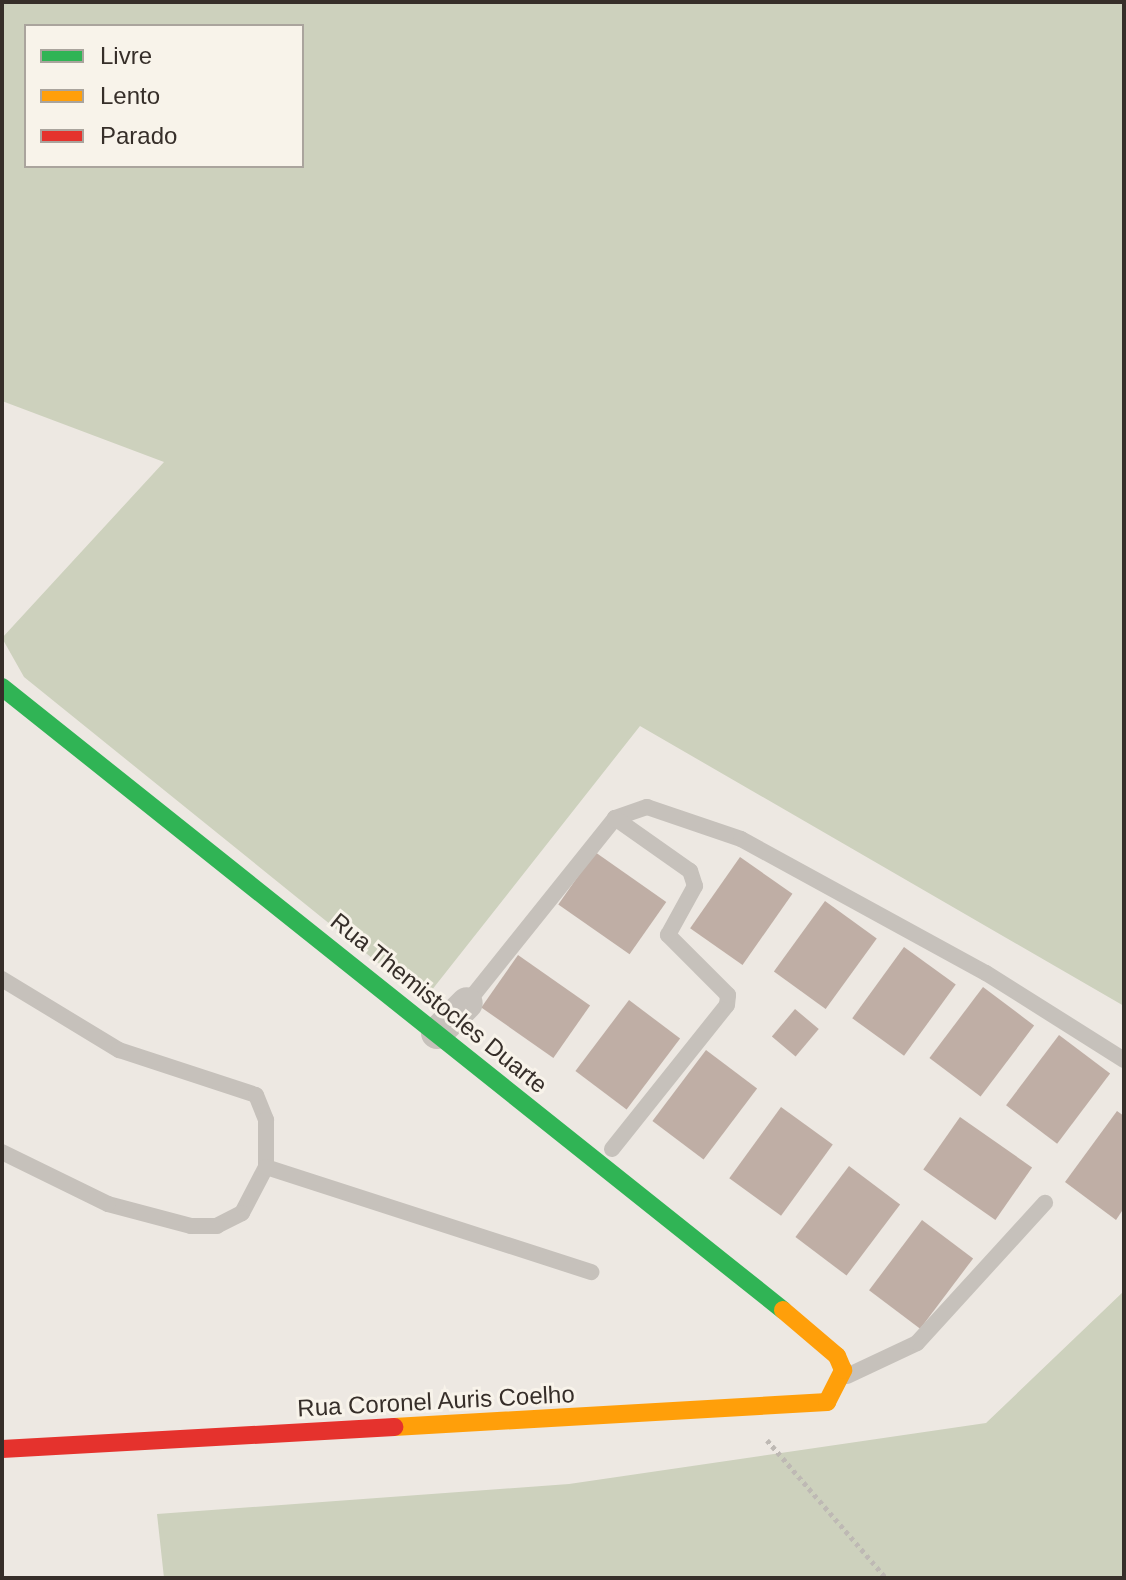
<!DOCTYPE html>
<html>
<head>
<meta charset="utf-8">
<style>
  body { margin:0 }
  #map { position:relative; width:1126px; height:1580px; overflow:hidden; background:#ede8e2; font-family:Helvetica,sans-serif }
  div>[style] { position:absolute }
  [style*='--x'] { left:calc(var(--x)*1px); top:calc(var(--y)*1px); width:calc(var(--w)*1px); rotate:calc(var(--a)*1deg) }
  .green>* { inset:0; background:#cdd1bd }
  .building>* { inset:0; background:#bfaea5; transform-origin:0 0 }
  .path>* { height:5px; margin-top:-2.5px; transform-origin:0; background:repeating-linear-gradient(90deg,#beb9b4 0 4px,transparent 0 8px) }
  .lane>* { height:16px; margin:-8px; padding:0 8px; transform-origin:8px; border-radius:8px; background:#c6c1bb }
  .street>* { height:32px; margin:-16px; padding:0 16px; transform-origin:16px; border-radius:16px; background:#c6c1bb }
  .fast>* { height:18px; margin:-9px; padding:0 9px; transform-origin:9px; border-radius:9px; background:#30b455 }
  .slow>* { height:18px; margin:-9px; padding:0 9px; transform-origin:9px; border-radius:9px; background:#ff9f0a }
  .jam>* { height:18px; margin:-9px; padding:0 9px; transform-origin:9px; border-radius:9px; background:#e5322d }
  span { translate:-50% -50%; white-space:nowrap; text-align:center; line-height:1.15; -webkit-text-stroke:6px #f8f3ea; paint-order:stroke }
  .street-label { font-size:24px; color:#362e29 }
  .frame { position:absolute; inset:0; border:4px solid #362e29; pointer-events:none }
  .legend { position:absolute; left:24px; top:24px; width:280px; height:144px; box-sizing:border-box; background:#f8f3ea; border:2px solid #aaa49d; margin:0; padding:10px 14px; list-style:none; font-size:24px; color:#362e29 }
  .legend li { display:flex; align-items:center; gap:16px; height:40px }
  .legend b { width:40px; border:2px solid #aaa49d }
</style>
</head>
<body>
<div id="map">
  <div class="green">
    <i style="clip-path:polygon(evenodd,2px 2px,1124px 2px,1124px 1006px,640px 726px,424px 1000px,24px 677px,2px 638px,164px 462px,2px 401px,2px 2px,26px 26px,302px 26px,302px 166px,26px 166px,26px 26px)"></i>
    <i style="clip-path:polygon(1124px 1291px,1124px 1578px,164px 1578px,157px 1514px,569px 1484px,986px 1423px)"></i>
  </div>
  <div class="building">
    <i style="left:595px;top:852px;width:87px;height:64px;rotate:35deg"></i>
    <i style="left:740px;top:857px;width:64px;height:87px;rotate:35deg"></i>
    <i style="left:825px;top:901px;width:64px;height:87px;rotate:36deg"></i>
    <i style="left:904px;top:947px;width:64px;height:88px;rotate:36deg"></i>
    <i style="left:518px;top:955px;width:88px;height:64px;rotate:35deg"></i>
    <i style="left:983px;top:987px;width:64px;height:89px;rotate:37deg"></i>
    <i style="left:629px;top:1000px;width:64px;height:89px;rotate:37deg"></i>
    <i style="left:795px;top:1009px;width:31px;height:36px;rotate:40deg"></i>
    <i style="left:1059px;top:1035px;width:64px;height:88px;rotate:37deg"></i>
    <i style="left:706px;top:1050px;width:64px;height:89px;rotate:37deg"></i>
    <i style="left:781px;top:1107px;width:64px;height:88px;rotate:36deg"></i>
    <i style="clip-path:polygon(1117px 1111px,1124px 1116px,1124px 1208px,1116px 1220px,1065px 1182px)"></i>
    <i style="left:960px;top:1117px;width:88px;height:64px;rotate:35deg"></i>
    <i style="left:849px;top:1166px;width:64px;height:89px;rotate:37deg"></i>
    <i style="left:922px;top:1220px;width:64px;height:88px;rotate:37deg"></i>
  </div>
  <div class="path">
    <i style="--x:767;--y:1440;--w:182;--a:49.2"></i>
  </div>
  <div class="lane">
    <i style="--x:2;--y:979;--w:137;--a:31.3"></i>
    <i style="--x:119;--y:1050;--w:144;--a:18.2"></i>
    <i style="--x:256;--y:1095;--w:27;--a:68"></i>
    <i style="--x:266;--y:1120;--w:47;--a:90"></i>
    <i style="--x:266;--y:1167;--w:52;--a:117.6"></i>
    <i style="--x:242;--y:1213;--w:28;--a:153"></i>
    <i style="--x:217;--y:1226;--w:26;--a:180"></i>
    <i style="--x:191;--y:1226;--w:86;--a:-165.2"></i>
    <i style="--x:108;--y:1204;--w:118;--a:-153.9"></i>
    <i style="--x:467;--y:1003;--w:237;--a:-51.3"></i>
    <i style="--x:615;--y:818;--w:34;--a:-19"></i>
    <i style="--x:647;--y:807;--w:99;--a:18.8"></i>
    <i style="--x:741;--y:839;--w:279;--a:28.7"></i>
    <i style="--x:986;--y:973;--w:163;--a:32.2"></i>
    <i style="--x:612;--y:1149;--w:184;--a:-51.4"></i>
    <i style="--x:727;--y:1005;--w:10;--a:-84"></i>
    <i style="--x:728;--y:995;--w:85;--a:-135"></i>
    <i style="--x:668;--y:935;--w:56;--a:-61.1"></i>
    <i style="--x:695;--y:886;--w:16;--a:-108"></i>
    <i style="--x:690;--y:871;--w:92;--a:-144.8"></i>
    <i style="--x:266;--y:1167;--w:342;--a:17.9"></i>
    <i style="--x:847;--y:1376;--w:77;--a:-25.2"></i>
    <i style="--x:917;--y:1343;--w:190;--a:-47.6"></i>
  </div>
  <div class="street">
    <i style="--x:437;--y:1033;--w:42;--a:-45"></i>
  </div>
  <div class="fast">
    <i style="--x:2;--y:687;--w:999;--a:38.58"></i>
  </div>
  <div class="slow">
    <i style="--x:394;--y:1427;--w:434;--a:-3.3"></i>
    <i style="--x:827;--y:1402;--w:36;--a:-63"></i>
    <i style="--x:843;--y:1370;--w:15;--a:-113"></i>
    <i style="--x:837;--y:1356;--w:71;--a:-139.6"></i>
  </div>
  <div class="jam">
    <i style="--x:2;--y:1449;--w:393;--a:-3.2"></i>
  </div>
  <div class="street-label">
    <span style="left:439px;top:1003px;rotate:39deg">Rua Themistocles Duarte</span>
    <span style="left:436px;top:1401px;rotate:-3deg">Rua Coronel Auris Coelho</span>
  </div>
  <div class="frame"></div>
  <ul class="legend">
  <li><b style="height:10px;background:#30b455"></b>Livre</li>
  <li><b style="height:10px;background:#ff9f0a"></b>Lento</li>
  <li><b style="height:10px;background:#e5322d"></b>Parado</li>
  </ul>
</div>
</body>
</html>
